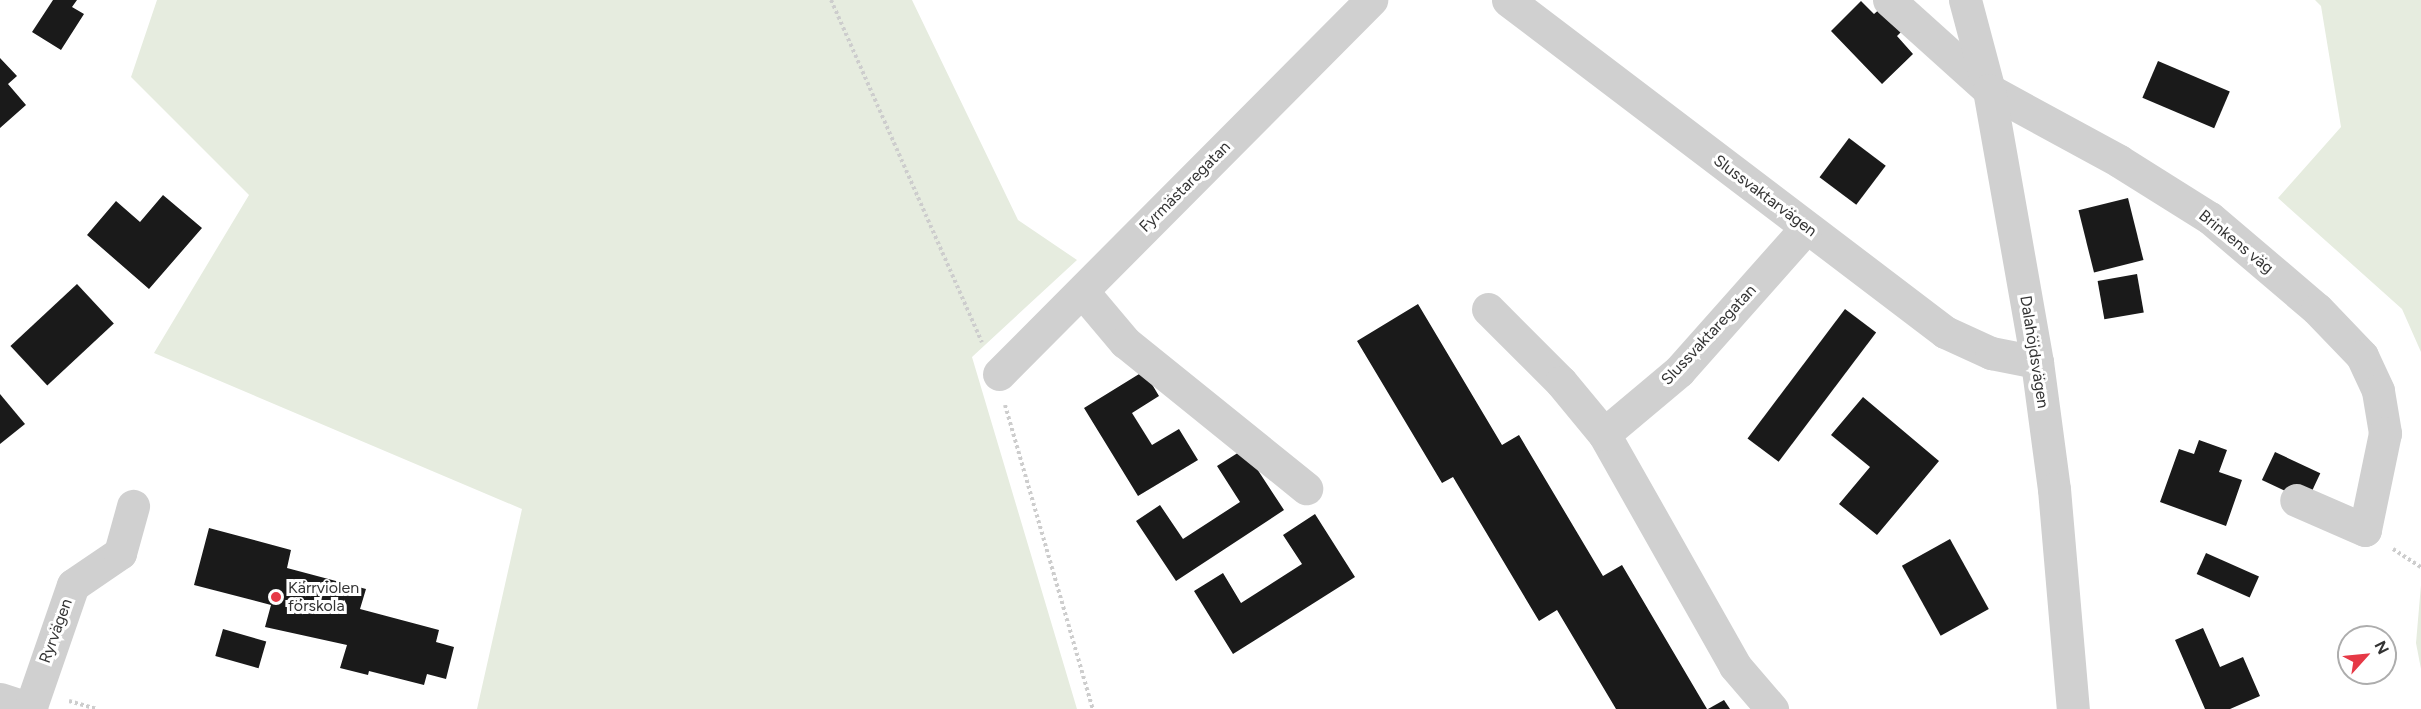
<!DOCTYPE html>
<html>
<head>
<meta charset="utf-8">
<style>
  body { margin:0 }
  #map { position:relative; width:2421px; height:709px; overflow:hidden; background:#fff; font-family:Figtree,sans-serif }
  div>[style] { position:absolute }
  [style*='--x'] { left:calc(var(--x)*1px); top:calc(var(--y)*1px); width:calc(var(--w)*1px); rotate:calc(var(--a)*1deg) }
  .green>* { inset:0; background:#e6ecdf }
  .building>* { inset:0; background:#1a1a1a; transform-origin:0 0 }
  .path>* { height:4px; margin-top:-2px; transform-origin:0; background:repeating-linear-gradient(90deg,#cdcdcd 0 3px,transparent 0 6px) }
  .minor>* { height:33px; margin:-16.5px; padding:0 16.5px; transform-origin:16.5px; border-radius:16.5px; background:#d0d0d0 }
  .dots>* { width:16px; height:16px; translate:-50% -50%; box-sizing:border-box; border:3px solid #fff; border-radius:50% }
  span { translate:-50% -50%; white-space:nowrap; text-align:center; line-height:1.15; -webkit-text-stroke:6px #fff; paint-order:stroke }
  .street-label { font-size:16px; color:#333 }
  .poi-label { font-size:16px; color:#333 }
  .left { translate:0 -50%; text-align:left }
  .north { position:absolute; left:2337px; top:625px; width:60px; height:60px; box-sizing:border-box; background:#fff; border:2px solid #adadad; border-radius:50%; rotate:63deg; font-size:16px; font-weight:700; line-height:24px; text-align:center; color:#333 }
  .north::after { content:''; display:block; margin:auto; width:21px; height:27px; background:#e63946; clip-path:polygon(50% 0,100% 100%,50% 72%,0 100%) }
</style>
</head>
<body>
<div id="map">
  <div class="green">
    <i style="clip-path:polygon(157px 0,912px 0,1018px 220px,1077px 260px,972px 357px,1077px 709px,477px 709px,522px 509px,154px 353px,249px 195px,131px 77px)"></i>
    <i style="clip-path:polygon(2315px 0,2421px 0,2421px 352px,2402px 309px,2278px 198px,2341px 127px,2321px 6px)"></i>
    <i style="clip-path:polygon(2421px 585px,2421px 669px,2416px 643px)"></i>
  </div>
  <div class="building">
    <i style="clip-path:polygon(53px 0,77px 0,72px 7px,84px 14px,61px 50px,32px 32px)"></i>
    <i style="clip-path:polygon(1861px 1px,1874px 14px,1881px 8px,1903px 30px,1897px 36px,1913px 54px,1882px 84px,1831px 31px)"></i>
    <i style="clip-path:polygon(0 58px,17px 76px,8px 84px,26px 105px,0 128px)"></i>
    <i style="left:2158px;top:61px;width:78px;height:40px;rotate:23deg"></i>
    <i style="left:1849px;top:138px;width:46px;height:49px;rotate:37deg"></i>
    <i style="clip-path:polygon(163px 195px,202px 228px,149px 289px,87px 235px,116px 201px,140px 222px)"></i>
    <i style="left:2128px;top:198px;width:64px;height:51px;rotate:76deg"></i>
    <i style="left:2137px;top:274px;width:39px;height:40px;rotate:80deg"></i>
    <i style="left:77px;top:284px;width:54px;height:91px;rotate:47deg"></i>
    <i style="clip-path:polygon(1418px 304px,1502px 445px,1519px 435px,1603px 576px,1622px 565px,1707px 709px,1616px 709px,1557px 610px,1539px 621px,1453px 477px,1442px 483px,1357px 341px)"></i>
    <i style="left:1845px;top:309px;width:39px;height:162px;rotate:37deg"></i>
    <i style="clip-path:polygon(1144px 371px,1159px 396px,1132px 413px,1152px 445px,1179px 429px,1198px 460px,1138px 496px,1084px 408px)"></i>
    <i style="clip-path:polygon(0 394px,25px 424px,0 444px)"></i>
    <i style="clip-path:polygon(1863px 397px,1939px 461px,1877px 535px,1839px 504px,1870px 467px,1831px 435px)"></i>
    <i style="clip-path:polygon(2199px 440px,2227px 450px,2219px 472px,2242px 480px,2226px 526px,2160px 502px,2179px 449px,2194px 454px)"></i>
    <i style="clip-path:polygon(1244px 449px,1284px 510px,1176px 581px,1136px 521px,1160px 505px,1183px 539px,1240px 502px,1217px 466px)"></i>
    <i style="left:2275px;top:452px;width:50px;height:31px;rotate:25deg"></i>
    <i style="clip-path:polygon(1315px 514px,1355px 577px,1233px 654px,1194px 591px,1223px 573px,1241px 603px,1302px 564px,1283px 535px)"></i>
    <i style="clip-path:polygon(209px 528px,291px 550px,287px 568px,366px 589px,360px 609px,439px 630px,436px 642px,454px 647px,446px 679px,427px 674px,424px 685px,369px 671px,368px 675px,340px 668px,347px 645px,265px 627px,271px 605px,194px 585px)"></i>
    <i style="left:1950px;top:539px;width:80px;height:55px;rotate:61deg"></i>
    <i style="left:2206px;top:553px;width:58px;height:23px;rotate:24deg"></i>
    <i style="clip-path:polygon(2203px 628px,2220px 667px,2243px 657px,2260px 696px,2230px 709px,2205px 709px,2175px 640px)"></i>
    <i style="left:223px;top:629px;width:45px;height:28px;rotate:16deg"></i>
    <i style="clip-path:polygon(1724px 700px,1730px 709px,1708px 709px)"></i>
  </div>
  <div class="path">
    <i style="--x:831;--y:0;--w:374;--a:66.2"></i>
    <i style="--x:1005;--y:405;--w:316;--a:73.9"></i>
    <i style="--x:2393;--y:549;--w:33;--a:33"></i>
    <i style="--x:69;--y:701;--w:29;--a:16"></i>
  </div>
  <div class="minor">
    <i style="--x:1508;--y:0;--w:549;--a:37.22"></i>
    <i style="--x:1945;--y:332;--w:51;--a:24.5"></i>
    <i style="--x:1991;--y:353;--w:47;--a:11.1"></i>
    <i style="--x:1889;--y:0;--w:135;--a:42"></i>
    <i style="--x:1989;--y:90;--w:148;--a:28.6"></i>
    <i style="--x:2119;--y:161;--w:107;--a:32.1"></i>
    <i style="--x:2210;--y:218;--w:140;--a:40.4"></i>
    <i style="--x:2317;--y:309;--w:65;--a:46.2"></i>
    <i style="--x:2362;--y:356;--w:38;--a:65"></i>
    <i style="--x:2378;--y:391;--w:43;--a:80.5"></i>
    <i style="--x:2385;--y:433;--w:99;--a:101.7"></i>
    <i style="--x:2365;--y:530;--w:75;--a:-156.5"></i>
    <i style="--x:1965;--y:0;--w:93;--a:75.1"></i>
    <i style="--x:1989;--y:90;--w:276;--a:80"></i>
    <i style="--x:2037;--y:362;--w:128;--a:82.4"></i>
    <i style="--x:2054;--y:489;--w:221;--a:85.1"></i>
    <i style="--x:1082;--y:291;--w:67;--a:49.9"></i>
    <i style="--x:1125;--y:342;--w:233;--a:38.9"></i>
    <i style="--x:1488;--y:309;--w:103;--a:45"></i>
    <i style="--x:1561;--y:382;--w:67;--a:50.4"></i>
    <i style="--x:1604;--y:434;--w:266;--a:60.5"></i>
    <i style="--x:1735;--y:666;--w:57;--a:49.3"></i>
    <i style="--x:999;--y:374;--w:528;--a:-45.15"></i>
    <i style="--x:1604;--y:434;--w:98;--a:-40"></i>
    <i style="--x:1679;--y:371;--w:191;--a:-48.4"></i>
    <i style="--x:0;--y:699;--w:33;--a:18"></i>
    <i style="--x:30;--y:709;--w:131;--a:-70.9"></i>
    <i style="--x:73;--y:585;--w:57;--a:-34.2"></i>
    <i style="--x:120;--y:553;--w:49;--a:-74.5"></i>
  </div>
  <div class="dots">
    <i style="left:276px;top:597px;background:#e63946"></i>
  </div>
  <div class="street-label">
    <span style="left:1185px;top:187px;rotate:-45deg">Fyrmästaregatan</span>
    <span style="left:1765px;top:196px;rotate:37deg">Slussvaktarvägen</span>
    <span style="left:2236px;top:242px;rotate:39deg">Brinkens väg</span>
    <span style="left:1709px;top:335px;rotate:-47deg">Slussvaktaregatan</span>
    <span style="left:2034px;top:352px;rotate:81deg">Dalahöjdsvägen</span>
    <span style="left:56px;top:631px;rotate:-70deg">Ryrvägen</span>
  </div>
  <div class="poi-label">
    <span class="left" style="left:288px;top:597px">Kärrviolen<br>förskola</span>
  </div>
  <div class="north">N</div>
</div>
</body>
</html>
